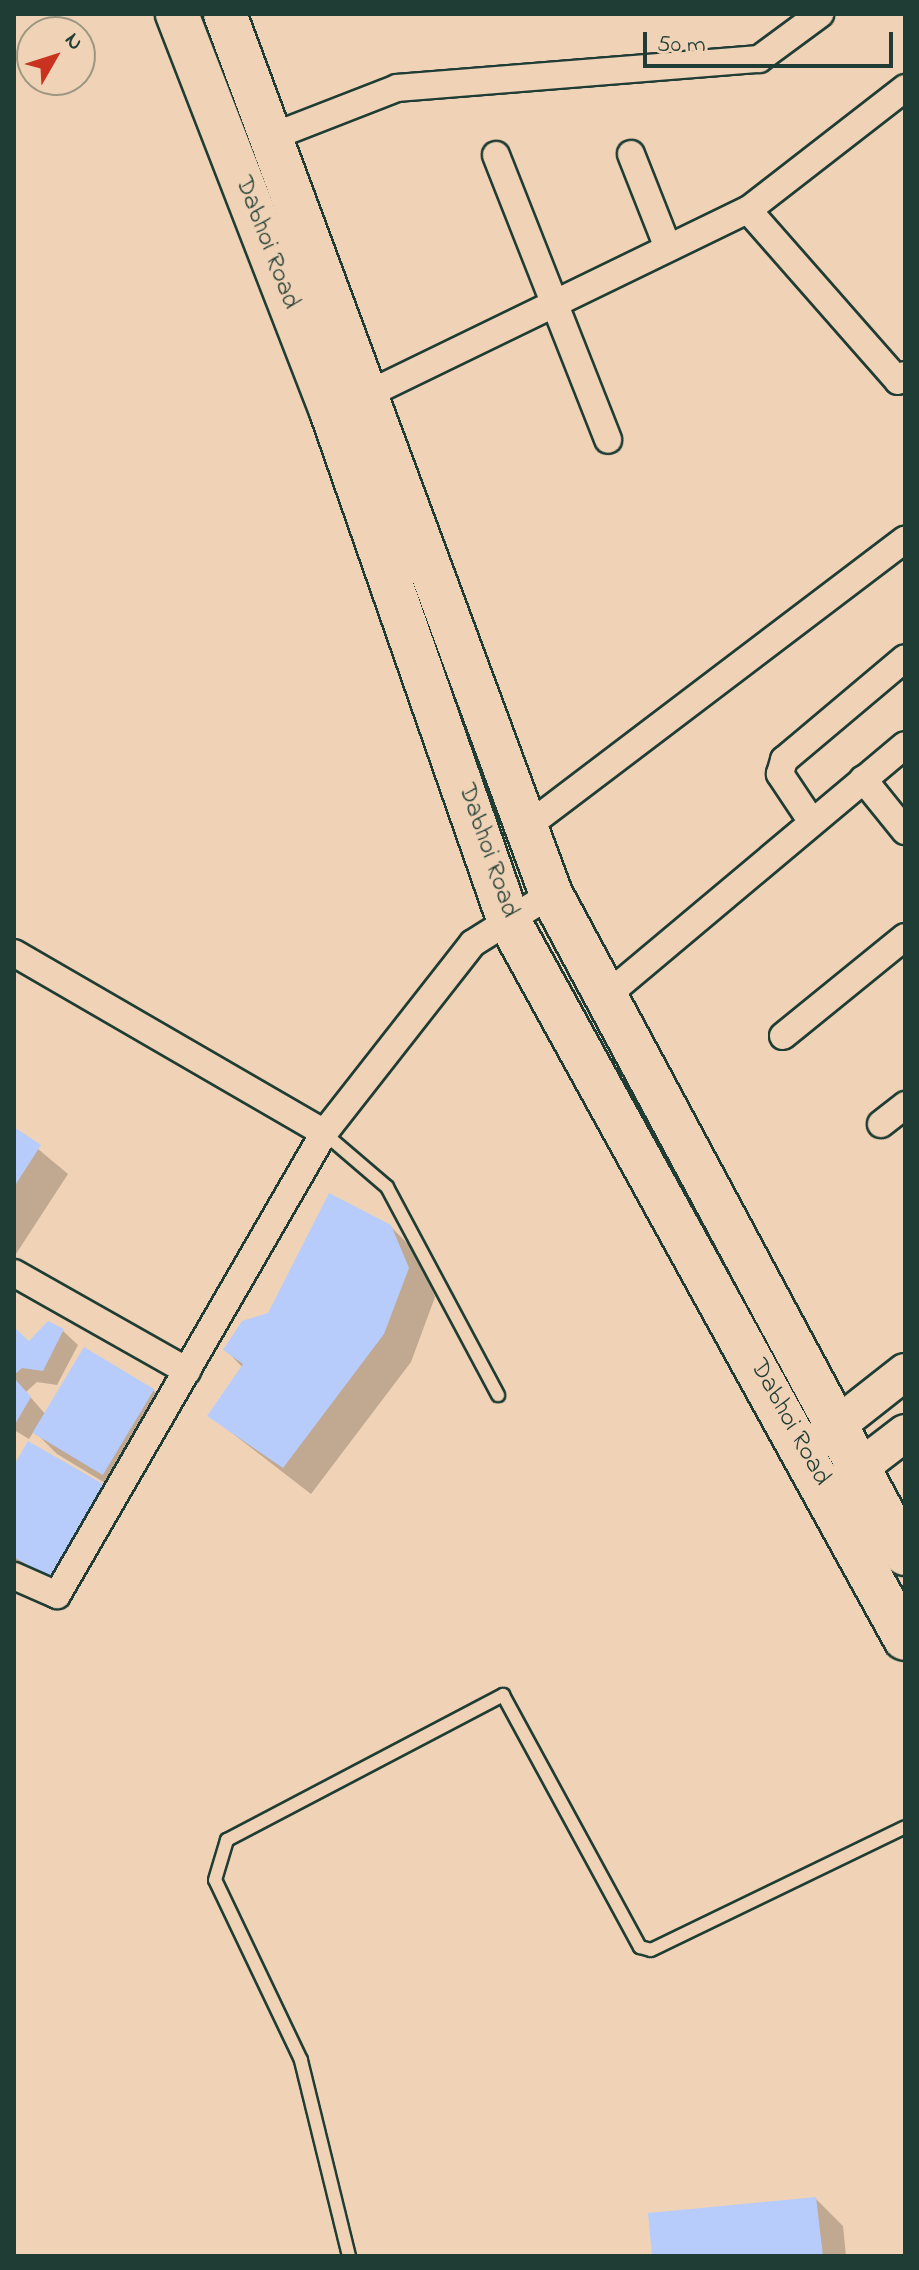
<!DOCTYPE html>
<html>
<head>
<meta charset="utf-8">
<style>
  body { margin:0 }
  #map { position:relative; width:919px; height:2270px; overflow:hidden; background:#f0d3b6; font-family:"Indie Flower",sans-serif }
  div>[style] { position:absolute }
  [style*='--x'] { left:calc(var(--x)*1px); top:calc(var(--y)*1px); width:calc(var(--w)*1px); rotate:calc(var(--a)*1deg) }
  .shadow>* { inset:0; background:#0003 }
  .building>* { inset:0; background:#b7ccfb; transform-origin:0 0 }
  .roads { filter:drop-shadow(2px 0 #1f3d34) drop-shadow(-2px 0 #1f3d34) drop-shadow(0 2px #1f3d34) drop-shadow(0 -2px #1f3d34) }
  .lane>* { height:12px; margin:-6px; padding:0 6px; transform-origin:6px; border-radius:6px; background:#f0d3b6 }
  .street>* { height:26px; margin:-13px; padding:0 13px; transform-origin:13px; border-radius:13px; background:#f0d3b6 }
  .secondary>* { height:36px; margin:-18px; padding:0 18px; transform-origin:18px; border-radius:18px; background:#f0d3b6 }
  .primary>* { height:42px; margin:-21px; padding:0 21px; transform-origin:21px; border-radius:21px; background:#f0d3b6 }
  span { translate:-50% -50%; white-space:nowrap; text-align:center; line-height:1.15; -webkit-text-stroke:8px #f0d3b6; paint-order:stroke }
  .street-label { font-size:26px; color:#1f3d34 }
  .frame { position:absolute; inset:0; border:16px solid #1f3d34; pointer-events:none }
  .north { position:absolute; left:16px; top:16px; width:80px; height:80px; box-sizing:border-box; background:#f0d3b6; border:2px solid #9c9782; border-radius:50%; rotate:51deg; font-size:22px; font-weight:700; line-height:32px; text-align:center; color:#1f3d34 }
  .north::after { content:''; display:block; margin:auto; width:28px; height:36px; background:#c8321e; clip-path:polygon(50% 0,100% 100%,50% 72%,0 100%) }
  .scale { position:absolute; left:643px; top:32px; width:250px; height:36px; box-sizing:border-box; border:4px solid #1f3d34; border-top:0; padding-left:10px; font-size:24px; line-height:28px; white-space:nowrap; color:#1f3d34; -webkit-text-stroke:6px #f0d3b6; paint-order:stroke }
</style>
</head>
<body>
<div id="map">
  <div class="shadow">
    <i style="clip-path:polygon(14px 1129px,68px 1174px,14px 1257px)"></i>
    <i style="clip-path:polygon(390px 1226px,418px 1254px,435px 1297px,411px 1362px,311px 1494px,210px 1416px,243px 1368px,226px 1350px)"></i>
    <i style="clip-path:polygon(14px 1330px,29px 1344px,63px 1331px,78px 1345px,57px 1385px,37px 1382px,26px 1392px,46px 1415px,153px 1390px,175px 1412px,125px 1495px,57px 1454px,34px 1431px,29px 1439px,14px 1430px)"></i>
    <i style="clip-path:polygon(28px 1444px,102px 1486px,123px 1508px,72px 1598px,14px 1564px,14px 1469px)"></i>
    <i style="clip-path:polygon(816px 2199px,843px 2226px,846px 2256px,654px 2256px)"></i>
  </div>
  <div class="building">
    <i style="clip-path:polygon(14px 1127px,41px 1145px,14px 1187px)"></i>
    <i style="clip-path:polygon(329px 1193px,391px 1225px,409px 1268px,384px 1334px,283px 1468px,207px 1416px,243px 1364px,223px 1350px,242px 1321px,268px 1313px)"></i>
    <i style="clip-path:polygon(48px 1321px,64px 1329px,43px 1371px,22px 1368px,14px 1375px,14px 1327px,29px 1341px)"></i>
    <i style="left:84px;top:1347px;width:82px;height:100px;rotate:31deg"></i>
    <i style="clip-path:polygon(14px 1378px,31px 1397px,14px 1426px)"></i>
    <i style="clip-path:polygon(28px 1441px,103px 1484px,50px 1578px,14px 1557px,14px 1465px)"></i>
    <i style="clip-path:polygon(816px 2197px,823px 2256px,652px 2256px,648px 2213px)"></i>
  </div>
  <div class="roads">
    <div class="lane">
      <i style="--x:324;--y:1133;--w:83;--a:40.6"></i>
      <i style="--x:387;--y:1187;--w:236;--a:61.9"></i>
      <i style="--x:349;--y:2256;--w:202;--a:-103.8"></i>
      <i style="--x:301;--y:2060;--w:199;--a:-115.5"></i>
      <i style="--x:215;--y:1880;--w:42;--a:-73.3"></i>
      <i style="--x:227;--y:1840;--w:312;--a:-27.7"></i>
      <i style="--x:503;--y:1695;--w:287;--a:61.5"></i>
      <i style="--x:640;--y:1947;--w:11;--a:15"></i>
      <i style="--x:651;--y:1950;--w:282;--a:-25.8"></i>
    </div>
    <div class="street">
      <i style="--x:269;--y:138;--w:137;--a:-21.3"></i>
      <i style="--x:397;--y:88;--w:363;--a:-4.6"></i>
      <i style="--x:759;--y:59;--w:76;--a:-36.4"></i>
      <i style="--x:631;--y:154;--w:101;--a:68.5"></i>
      <i style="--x:496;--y:155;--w:306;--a:68.5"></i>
      <i style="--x:748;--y:210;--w:227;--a:48.7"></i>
      <i style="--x:898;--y:381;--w:9;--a:-41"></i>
      <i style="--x:356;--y:400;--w:436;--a:-25.9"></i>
      <i style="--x:748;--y:210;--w:199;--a:-37.8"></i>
      <i style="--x:863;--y:779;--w:67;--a:51.1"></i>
      <i style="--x:812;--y:822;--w:58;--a:-123.7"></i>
      <i style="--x:780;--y:774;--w:15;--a:-74"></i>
      <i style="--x:784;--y:760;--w:158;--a:-40.1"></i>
      <i style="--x:525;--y:828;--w:477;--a:-37.2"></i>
      <i style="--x:14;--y:953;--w:358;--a:30.1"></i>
      <i style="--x:324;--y:1133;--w:241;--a:-51.9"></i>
      <i style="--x:473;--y:943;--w:92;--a:-32.1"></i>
      <i style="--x:606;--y:996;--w:390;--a:-40"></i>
      <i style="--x:783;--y:1036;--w:157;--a:-39.1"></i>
      <i style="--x:881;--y:1124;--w:31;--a:-38"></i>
      <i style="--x:14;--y:1273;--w:199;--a:29.5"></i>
      <i style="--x:14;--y:1576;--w:47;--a:23.8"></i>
      <i style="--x:57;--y:1595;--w:534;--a:-59.98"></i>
    </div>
    <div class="secondary">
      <i style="--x:816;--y:1442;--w:113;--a:-38.2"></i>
      <i style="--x:836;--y:1486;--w:87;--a:-37.5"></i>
    </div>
    <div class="primary">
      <i style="--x:177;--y:14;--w:423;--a:68.8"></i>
      <i style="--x:330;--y:408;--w:541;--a:70.79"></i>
      <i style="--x:508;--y:919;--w:822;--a:61.13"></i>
      <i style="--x:225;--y:14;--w:938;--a:69.67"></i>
      <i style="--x:551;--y:894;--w:749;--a:61.79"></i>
    </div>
  </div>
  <div class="street-label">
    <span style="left:266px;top:243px;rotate:69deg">Dabhoi Road</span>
    <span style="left:487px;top:851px;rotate:71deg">Dabhoi Road</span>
    <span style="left:789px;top:1423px;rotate:61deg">Dabhoi Road</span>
  </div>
  <div class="frame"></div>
  <div class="north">N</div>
  <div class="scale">50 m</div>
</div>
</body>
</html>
